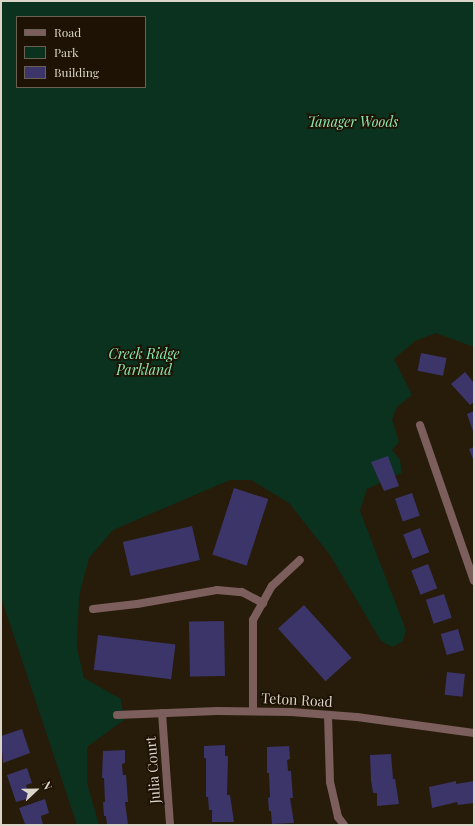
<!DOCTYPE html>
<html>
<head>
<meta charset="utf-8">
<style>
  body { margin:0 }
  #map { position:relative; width:475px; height:826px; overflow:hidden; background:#271b0a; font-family:"Playfair Display",serif }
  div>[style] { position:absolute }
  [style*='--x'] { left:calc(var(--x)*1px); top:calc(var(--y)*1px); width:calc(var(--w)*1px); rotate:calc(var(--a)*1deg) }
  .green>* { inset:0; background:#0a321e }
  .building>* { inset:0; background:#3b356a; transform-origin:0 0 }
  .minor>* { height:8px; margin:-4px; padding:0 4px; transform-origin:4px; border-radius:4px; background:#7c5e5d }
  span { translate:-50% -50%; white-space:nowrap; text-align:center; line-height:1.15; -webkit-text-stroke:3.5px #1d1203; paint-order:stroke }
  .park-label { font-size:14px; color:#8beab3; font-style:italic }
  .street-label { font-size:14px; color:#dbd4c9 }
  .frame { position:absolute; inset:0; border:2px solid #dbd4c9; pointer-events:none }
  .legend { position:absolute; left:16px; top:16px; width:130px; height:72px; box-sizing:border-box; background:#1d1203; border:1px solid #696052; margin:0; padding:5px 7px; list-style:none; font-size:12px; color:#dbd4c9 }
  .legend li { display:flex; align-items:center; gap:8px; height:20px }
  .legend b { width:20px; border:1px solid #696052 }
  .north { position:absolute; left:16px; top:770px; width:40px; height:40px; -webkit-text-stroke:3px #1d1203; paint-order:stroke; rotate:68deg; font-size:11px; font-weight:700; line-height:16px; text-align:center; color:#dbd4c9 }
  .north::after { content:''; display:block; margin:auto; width:14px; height:18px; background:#dbd4c9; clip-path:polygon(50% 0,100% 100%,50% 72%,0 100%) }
</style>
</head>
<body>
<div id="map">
  <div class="green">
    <i style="clip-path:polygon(evenodd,1px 1px,474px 1px,474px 347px,436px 333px,415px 341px,394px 359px,412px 395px,397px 407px,392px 419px,399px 442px,392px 450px,400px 460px,402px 473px,367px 489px,360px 511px,406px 630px,403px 641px,393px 647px,381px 641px,330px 555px,289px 503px,251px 480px,230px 480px,113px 530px,89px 558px,79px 596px,77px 648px,84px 678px,121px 699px,124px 720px,87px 747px,87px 783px,99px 825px,77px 825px,1px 597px,1px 1px,17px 17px,145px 17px,145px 87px,17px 87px,17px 17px)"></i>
  </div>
  <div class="building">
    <i style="left:421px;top:353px;width:26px;height:18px;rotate:11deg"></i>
    <i style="clip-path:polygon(465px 372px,474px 383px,474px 402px,470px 405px,451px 384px)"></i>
    <i style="clip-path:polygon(474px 411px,474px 434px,467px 414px)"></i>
    <i style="clip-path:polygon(474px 447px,474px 462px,469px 449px)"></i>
    <i style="clip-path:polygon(388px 456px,399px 486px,384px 491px,371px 462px)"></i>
    <i style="left:234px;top:488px;width:36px;height:70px;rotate:18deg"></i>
    <i style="left:412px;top:493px;width:24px;height:18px;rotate:71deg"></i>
    <i style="left:192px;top:526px;width:35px;height:71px;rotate:77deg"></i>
    <i style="left:420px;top:528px;width:26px;height:18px;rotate:69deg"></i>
    <i style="left:428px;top:564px;width:26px;height:18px;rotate:69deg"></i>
    <i style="left:444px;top:594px;width:25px;height:19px;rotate:72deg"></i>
    <i style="left:304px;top:605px;width:71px;height:35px;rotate:48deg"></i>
    <i style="left:224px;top:621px;width:55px;height:35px;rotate:89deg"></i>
    <i style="left:458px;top:629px;width:22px;height:18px;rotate:74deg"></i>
    <i style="left:98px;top:635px;width:78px;height:35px;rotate:7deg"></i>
    <i style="left:447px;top:672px;width:18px;height:23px;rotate:6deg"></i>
    <i style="clip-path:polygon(22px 729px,30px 753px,3px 763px,1px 736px)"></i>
    <i style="clip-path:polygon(225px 745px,225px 756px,228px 756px,227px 795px,230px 795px,234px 822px,212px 822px,212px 810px,209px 810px,208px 797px,206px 797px,206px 758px,204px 758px,204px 746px)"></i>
    <i style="clip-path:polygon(289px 746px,290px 759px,287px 760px,288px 771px,291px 771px,293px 798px,290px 798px,294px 823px,272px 824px,271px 811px,269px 811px,268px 798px,270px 797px,269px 773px,267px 773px,267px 747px)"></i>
    <i style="clip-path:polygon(125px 750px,125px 763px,122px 764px,123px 775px,126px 775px,128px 802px,125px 802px,128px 825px,107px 825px,106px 816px,104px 816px,103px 802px,105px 802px,104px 778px,102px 778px,103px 751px)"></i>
    <i style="clip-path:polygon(391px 754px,393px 779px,395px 779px,399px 804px,377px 806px,377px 793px,373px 793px,371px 780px,370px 755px)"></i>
    <i style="clip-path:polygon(27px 768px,32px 783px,26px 785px,30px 798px,16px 802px,7px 775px)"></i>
    <i style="clip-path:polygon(456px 781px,456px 784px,474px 781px,474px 803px,458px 805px,457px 802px,432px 808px,429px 787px)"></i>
    <i style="clip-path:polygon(45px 799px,49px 813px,41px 816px,43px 825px,25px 824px,19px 808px)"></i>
  </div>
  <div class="minor">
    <i style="--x:420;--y:425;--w:165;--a:70.9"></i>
    <i style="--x:93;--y:609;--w:44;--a:-6.5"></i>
    <i style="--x:137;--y:604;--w:81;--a:-9.9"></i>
    <i style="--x:217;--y:590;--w:25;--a:5"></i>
    <i style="--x:242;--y:592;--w:24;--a:28"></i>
    <i style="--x:253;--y:711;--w:91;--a:-90"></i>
    <i style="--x:253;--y:620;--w:39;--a:-61"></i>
    <i style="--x:272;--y:586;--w:38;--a:-43"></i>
    <i style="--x:162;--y:713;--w:112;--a:85.9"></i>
    <i style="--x:117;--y:715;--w:100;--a:-2.3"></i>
    <i style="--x:217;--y:711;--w:74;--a:0.8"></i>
    <i style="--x:291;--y:712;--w:66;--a:4.3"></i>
    <i style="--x:357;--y:717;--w:118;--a:7.8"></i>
    <i style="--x:328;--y:715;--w:67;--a:88.3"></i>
    <i style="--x:330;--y:782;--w:36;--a:77"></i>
    <i style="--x:338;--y:817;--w:10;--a:53"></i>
  </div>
  <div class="park-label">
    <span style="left:353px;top:122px">Tanager Woods</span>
    <span style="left:144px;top:362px">Creek Ridge<br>Parkland</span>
  </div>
  <div class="street-label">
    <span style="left:297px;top:700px;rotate:3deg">Teton Road</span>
    <span style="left:153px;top:770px;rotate:-94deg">Julia Court</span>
  </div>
  <div class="frame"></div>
  <ul class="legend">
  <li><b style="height:5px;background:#7c5e5d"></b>Road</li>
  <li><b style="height:11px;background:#0a321e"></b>Park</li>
  <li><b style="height:11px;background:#3b356a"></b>Building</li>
  </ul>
  <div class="north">N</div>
</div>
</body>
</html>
